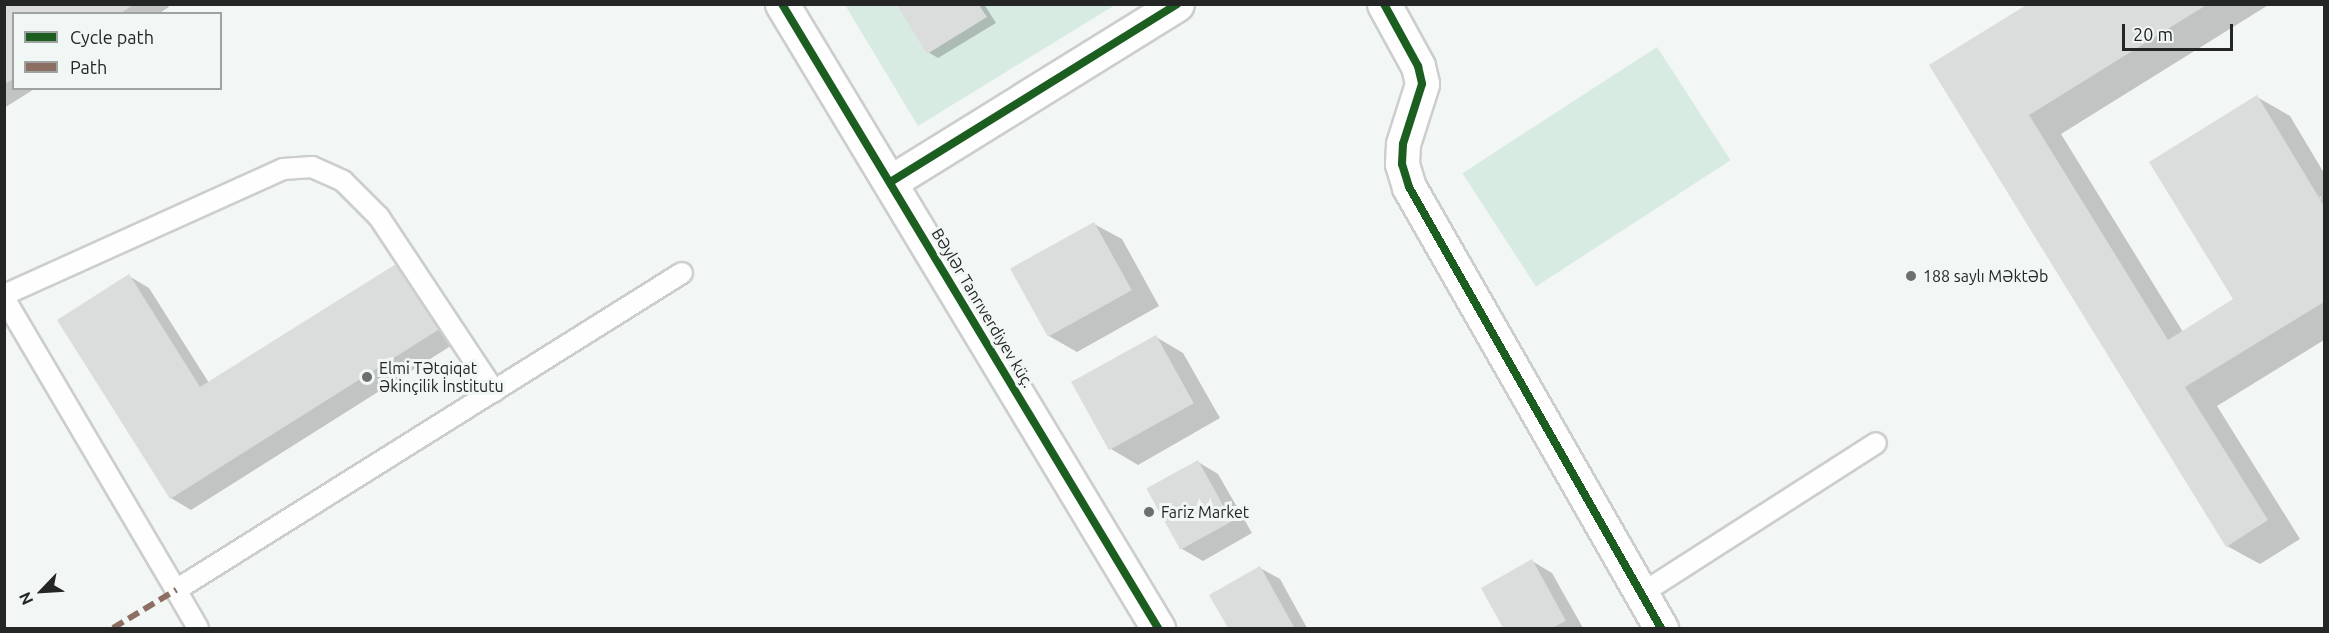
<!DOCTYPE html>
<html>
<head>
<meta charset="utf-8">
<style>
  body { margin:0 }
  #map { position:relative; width:2329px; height:633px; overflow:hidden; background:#f2f6f4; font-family:Ubuntu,sans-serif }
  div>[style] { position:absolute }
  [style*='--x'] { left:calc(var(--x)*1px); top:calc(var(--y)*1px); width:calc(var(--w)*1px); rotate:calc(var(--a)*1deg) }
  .green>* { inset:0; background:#d7ebe2; transform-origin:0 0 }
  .shadow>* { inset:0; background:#0003 }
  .building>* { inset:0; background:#dadddc; transform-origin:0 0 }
  .path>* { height:4px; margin-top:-2px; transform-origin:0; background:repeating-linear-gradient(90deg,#dfe1e0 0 1.5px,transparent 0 6px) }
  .roads { filter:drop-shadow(2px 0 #cccecd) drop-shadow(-2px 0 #cccecd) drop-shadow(0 2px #cccecd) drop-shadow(0 -2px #cccecd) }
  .service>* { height:20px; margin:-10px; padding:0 10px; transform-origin:10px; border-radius:10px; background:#fdfefd }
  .minor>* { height:33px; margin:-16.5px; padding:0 16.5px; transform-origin:16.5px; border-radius:16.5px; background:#fdfefd }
  .quiet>* { height:6px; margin-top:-3px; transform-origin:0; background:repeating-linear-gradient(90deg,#8d6e63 0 12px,transparent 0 18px) }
  .cycleway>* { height:8px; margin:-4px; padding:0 4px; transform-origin:4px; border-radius:4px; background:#1b5e20 }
  .dots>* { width:16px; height:16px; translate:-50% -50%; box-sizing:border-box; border:3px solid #f1f7f4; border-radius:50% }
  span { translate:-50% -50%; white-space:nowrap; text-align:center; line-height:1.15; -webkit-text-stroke:6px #f1f7f4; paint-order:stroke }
  .poi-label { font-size:16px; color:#242625 }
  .left { translate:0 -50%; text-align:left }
  .street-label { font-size:16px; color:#242625 }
  .frame { position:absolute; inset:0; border:6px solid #242625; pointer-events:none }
  .legend { position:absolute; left:12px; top:12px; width:210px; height:78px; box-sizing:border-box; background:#f1f7f4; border:2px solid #9fa3a1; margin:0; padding:8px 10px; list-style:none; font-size:18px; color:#242625 }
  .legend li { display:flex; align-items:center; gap:12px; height:30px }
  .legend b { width:30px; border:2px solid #9fa3a1 }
  .north { position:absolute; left:12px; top:561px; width:60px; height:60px; -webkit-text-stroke:4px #f1f7f4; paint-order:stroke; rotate:245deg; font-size:16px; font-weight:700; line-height:24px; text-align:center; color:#242625 }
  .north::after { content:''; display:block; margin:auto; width:21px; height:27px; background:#242625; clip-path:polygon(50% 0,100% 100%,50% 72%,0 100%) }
  .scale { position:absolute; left:2122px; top:24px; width:111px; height:27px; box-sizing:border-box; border:3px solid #242625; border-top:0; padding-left:8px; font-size:18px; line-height:21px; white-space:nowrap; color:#242625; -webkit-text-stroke:4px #f1f7f4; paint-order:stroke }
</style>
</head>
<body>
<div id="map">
  <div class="green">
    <i style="clip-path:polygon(845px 5px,1115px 5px,918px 126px)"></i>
    <i style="left:1657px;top:47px;width:135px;height:232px;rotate:57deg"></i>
  </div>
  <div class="shadow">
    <i style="clip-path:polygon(4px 4px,167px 4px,169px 7px,158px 14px,14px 14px,14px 88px,36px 88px,4px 108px)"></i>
    <i style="clip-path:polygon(899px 4px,984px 4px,996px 23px,938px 58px,928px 52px)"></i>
    <i style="clip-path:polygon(2031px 4px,2270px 4px,2061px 134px,2183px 332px,2235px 300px,2257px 97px,2290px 116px,2324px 173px,2324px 340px,2217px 406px,2300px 539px,2260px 564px,2227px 546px,1932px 66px)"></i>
    <i style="clip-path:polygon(1094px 224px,1122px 239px,1159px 306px,1077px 352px,1049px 336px)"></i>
    <i style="clip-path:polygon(424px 272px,465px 337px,191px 510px,171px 498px,129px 276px,149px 288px,209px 383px)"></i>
    <i style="clip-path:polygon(1156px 337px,1183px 353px,1220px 418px,1138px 465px,1111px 449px)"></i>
    <i style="clip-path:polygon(1198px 462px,1218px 474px,1252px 533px,1203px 561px,1182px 549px,1149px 489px)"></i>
    <i style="clip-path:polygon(1532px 561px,1552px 573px,1583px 628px,1505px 628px,1483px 589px)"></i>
    <i style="clip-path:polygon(1260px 568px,1280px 579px,1307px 628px,1230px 628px,1211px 595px)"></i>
  </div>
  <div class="building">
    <i style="clip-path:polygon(4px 4px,134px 4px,120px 14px,14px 14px,14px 79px,4px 84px)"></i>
    <i style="clip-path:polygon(2028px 4px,2208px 4px,2029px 115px,2168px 340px,2233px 299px,2149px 162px,2257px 95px,2324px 206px,2324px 302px,2185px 387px,2268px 520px,2226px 547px,1929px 65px)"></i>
    <i style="clip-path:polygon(897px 5px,979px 5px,987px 17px,927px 54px)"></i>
    <i style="left:1094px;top:222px;width:78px;height:96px;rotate:61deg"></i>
    <i style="clip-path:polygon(404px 259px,446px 325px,170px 499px,57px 320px,129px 274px,200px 387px)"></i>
    <i style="left:1156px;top:335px;width:78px;height:97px;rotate:61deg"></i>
    <i style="left:1198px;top:460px;width:70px;height:59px;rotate:61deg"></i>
    <i style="clip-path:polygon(1532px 559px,1566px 621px,1552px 628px,1503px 628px,1481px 588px)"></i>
    <i style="clip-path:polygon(1260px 566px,1294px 627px,1228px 628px,1209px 595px)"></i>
  </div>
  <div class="path">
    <i style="--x:2320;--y:198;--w:4;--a:-27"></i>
  </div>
  <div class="roads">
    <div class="service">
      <i style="--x:4;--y:295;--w:306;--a:-24.3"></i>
      <i style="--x:283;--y:169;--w:29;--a:-4"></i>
      <i style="--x:312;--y:167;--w:34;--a:24"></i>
      <i style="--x:343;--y:181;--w:51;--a:45"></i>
      <i style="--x:379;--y:217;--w:209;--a:56.5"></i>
      <i style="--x:4;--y:298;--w:339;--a:59.5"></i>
      <i style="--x:1641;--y:594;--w:279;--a:-32.7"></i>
      <i style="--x:198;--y:628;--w:44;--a:-120.1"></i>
      <i style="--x:176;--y:590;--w:597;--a:-32.07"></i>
    </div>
    <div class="minor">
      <i style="--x:782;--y:4;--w:729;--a:58.93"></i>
      <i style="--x:1384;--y:4;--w:71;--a:61.3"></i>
      <i style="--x:1418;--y:66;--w:18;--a:77"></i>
      <i style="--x:1422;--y:84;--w:63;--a:107.6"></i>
      <i style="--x:1403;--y:144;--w:20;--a:93"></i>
      <i style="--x:1402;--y:164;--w:24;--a:73"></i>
      <i style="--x:1409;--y:187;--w:508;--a:60.26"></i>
      <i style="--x:892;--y:181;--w:335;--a:-31.8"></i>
    </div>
  </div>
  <div class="quiet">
    <i style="--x:113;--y:628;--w:74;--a:-31.1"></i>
  </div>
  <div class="cycleway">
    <i style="--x:782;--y:4;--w:729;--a:58.93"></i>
    <i style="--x:1384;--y:4;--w:71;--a:61.3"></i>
    <i style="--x:1418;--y:66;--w:18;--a:77"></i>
    <i style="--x:1422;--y:84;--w:63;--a:107.6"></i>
    <i style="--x:1403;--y:144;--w:20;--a:93"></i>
    <i style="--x:1402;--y:164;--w:24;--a:73"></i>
    <i style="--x:1409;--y:187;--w:508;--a:60.26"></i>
    <i style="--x:892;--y:181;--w:335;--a:-31.8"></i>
  </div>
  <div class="dots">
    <i style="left:1911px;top:276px;background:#6c6f6d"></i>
    <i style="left:367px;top:377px;background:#6c6f6d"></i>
    <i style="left:1149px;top:512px;background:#6c6f6d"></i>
  </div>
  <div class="poi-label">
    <span class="left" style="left:1923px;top:276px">188 saylı Məktəb</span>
    <span class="left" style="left:379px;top:377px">Elmi Tətqiqat<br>Əkinçilik İnstitutu</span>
    <span class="left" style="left:1161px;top:512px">Fariz Market</span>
  </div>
  <div class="street-label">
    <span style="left:983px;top:308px;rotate:59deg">Bəylər Tanrıverdiyev küç.</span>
  </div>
  <div class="frame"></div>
  <ul class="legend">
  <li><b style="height:8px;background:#1b5e20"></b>Cycle path</li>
  <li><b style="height:8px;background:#8d6e63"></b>Path</li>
  </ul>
  <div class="north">N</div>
  <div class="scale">20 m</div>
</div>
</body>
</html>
